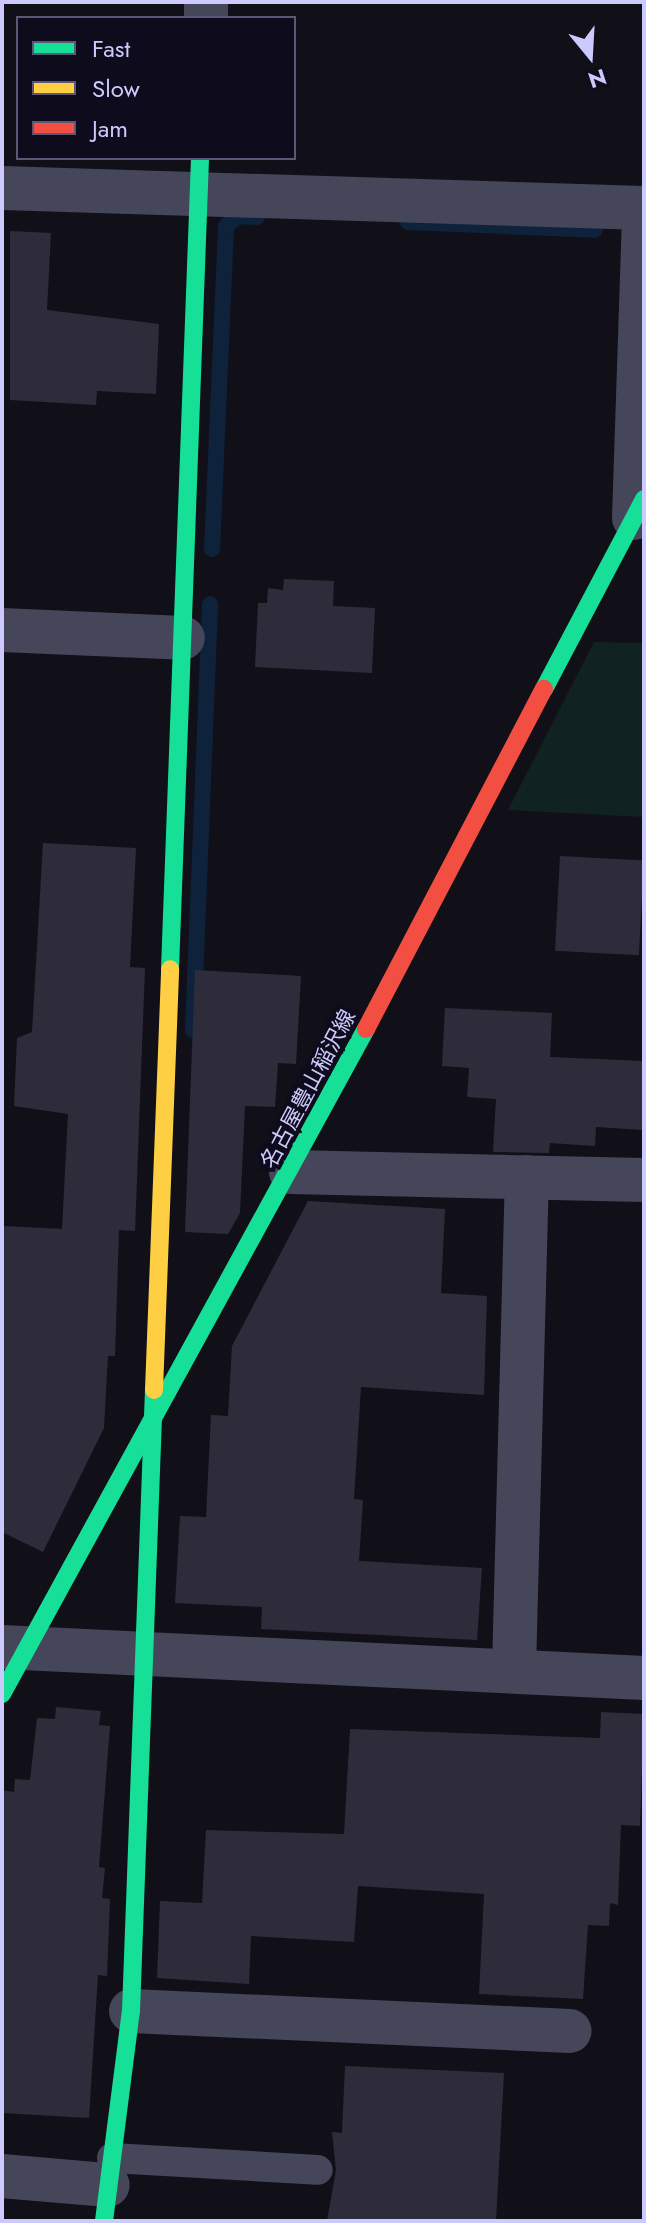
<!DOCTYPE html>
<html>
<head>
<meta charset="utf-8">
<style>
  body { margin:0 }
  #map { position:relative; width:646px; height:2223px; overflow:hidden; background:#111018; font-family:Jost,"Noto Sans JP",sans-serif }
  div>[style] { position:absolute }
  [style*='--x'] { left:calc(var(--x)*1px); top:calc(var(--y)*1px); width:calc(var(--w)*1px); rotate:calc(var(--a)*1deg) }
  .green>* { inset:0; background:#102322 }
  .stream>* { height:16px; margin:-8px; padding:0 8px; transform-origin:8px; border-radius:8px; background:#0e233b }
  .building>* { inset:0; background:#2e2c3b; transform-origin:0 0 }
  .lane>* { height:30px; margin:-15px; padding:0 15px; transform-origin:15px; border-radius:15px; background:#454659 }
  .street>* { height:44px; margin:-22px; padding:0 22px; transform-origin:22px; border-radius:22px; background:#454659 }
  .fast>* { height:18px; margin:-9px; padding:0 9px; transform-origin:9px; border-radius:9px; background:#16e098 }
  .slow>* { height:18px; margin:-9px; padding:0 9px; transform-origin:9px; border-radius:9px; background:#ffcf43 }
  .jam>* { height:18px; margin:-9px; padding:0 9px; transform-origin:9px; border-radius:9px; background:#f24e42 }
  span { translate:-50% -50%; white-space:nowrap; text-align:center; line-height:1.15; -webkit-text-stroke:8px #0e0c1c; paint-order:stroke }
  .street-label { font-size:22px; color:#cccafc }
  .frame { position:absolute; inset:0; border:4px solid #cccafc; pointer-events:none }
  .legend { position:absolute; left:16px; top:16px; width:280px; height:144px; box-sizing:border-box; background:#0e0c1c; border:2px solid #5a5876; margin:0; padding:10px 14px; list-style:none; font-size:24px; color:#cccafc }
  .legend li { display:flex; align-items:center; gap:16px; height:40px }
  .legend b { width:40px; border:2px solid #5a5876 }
  .north { position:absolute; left:550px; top:16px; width:80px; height:80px; -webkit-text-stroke:6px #0e0c1c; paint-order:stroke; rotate:162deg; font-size:22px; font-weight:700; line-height:32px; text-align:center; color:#cccafc }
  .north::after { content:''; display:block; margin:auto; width:28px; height:36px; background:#cccafc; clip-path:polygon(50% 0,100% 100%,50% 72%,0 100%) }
</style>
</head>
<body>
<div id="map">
  <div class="green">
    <i style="clip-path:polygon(594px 642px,644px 643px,644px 817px,508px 810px)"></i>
  </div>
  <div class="stream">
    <i style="--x:408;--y:222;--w:187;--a:2.4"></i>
    <i style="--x:212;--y:549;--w:323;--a:-87.5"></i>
    <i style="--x:226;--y:226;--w:16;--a:-40"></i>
    <i style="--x:238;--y:216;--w:19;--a:3"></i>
    <i style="--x:193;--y:1030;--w:426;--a:-87.7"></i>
  </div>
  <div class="building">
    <i style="clip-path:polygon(10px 231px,51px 233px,47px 310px,159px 324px,156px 394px,97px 391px,96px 405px,10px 400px)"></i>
    <i style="clip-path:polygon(284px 579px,334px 581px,333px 606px,375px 608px,372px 673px,255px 667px,258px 603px,267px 603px,268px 588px,283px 590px)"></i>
    <i style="clip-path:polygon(43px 843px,136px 848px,130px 967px,145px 968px,135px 1231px,119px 1230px,115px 1356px,108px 1356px,104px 1428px,43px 1552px,2px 1532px,2px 1226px,62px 1229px,68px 1114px,14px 1106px,17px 1038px,32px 1032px)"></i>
    <i style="left:560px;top:856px;width:84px;height:95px;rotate:3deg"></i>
    <i style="clip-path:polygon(195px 970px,301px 976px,296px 1064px,278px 1063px,275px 1107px,245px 1106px,240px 1213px,228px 1234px,185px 1232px)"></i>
    <i style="clip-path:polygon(445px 1008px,552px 1013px,550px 1057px,644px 1061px,644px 1130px,596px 1127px,595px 1146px,550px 1143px,549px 1153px,493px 1152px,496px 1099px,467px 1097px,469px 1068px,442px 1066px)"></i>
    <i style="clip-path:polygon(308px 1201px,445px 1209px,441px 1293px,487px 1296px,484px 1395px,361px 1387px,354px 1499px,363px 1500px,359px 1561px,482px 1568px,477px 1640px,261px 1629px,262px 1607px,175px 1603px,180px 1516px,206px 1517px,211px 1415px,228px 1416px,232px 1346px)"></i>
    <i style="clip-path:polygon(56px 1707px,101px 1711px,99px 1725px,110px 1726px,99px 1867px,105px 1868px,102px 1898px,110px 1899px,107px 1976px,98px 1975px,89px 2118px,2px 2113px,2px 1790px,14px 1792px,15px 1779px,30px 1780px,37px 1718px,55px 1719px)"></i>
    <i style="clip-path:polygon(601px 1712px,644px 1714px,640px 1826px,621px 1825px,618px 1905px,610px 1903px,609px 1926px,588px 1925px,583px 1999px,479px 1994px,484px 1894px,358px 1886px,354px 1942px,251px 1936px,249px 1984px,157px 1978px,160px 1901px,202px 1903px,206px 1830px,344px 1834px,350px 1729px,600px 1738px)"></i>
    <i style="clip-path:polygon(345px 2066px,504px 2073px,496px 2221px,327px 2221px,336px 2170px,332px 2132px,342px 2133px)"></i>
  </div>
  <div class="lane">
    <i style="--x:112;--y:2158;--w:206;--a:3.3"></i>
  </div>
  <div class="street">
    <i style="--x:206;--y:18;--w:16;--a:-90"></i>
    <i style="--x:2;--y:188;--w:642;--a:1.78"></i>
    <i style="--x:634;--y:518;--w:302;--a:-88.1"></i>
    <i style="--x:2;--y:630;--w:181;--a:2.5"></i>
    <i style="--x:291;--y:1172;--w:353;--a:1.3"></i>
    <i style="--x:2;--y:1647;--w:643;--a:2.76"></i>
    <i style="--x:514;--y:1669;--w:492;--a:-88.5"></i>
    <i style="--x:131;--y:2011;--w:439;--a:2.6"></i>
    <i style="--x:2;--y:2176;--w:106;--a:4.9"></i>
  </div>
  <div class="fast">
    <i style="--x:544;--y:689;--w:215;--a:-62.2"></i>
    <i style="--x:170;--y:969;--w:812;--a:-87.88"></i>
    <i style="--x:2;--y:1694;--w:758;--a:-61.31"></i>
    <i style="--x:104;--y:2221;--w:212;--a:-82.7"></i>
    <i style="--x:131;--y:2011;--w:621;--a:-87.88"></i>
  </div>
  <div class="slow">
    <i style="--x:154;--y:1390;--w:421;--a:-87.8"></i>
  </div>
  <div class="jam">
    <i style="--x:366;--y:1029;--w:384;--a:-62.4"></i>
  </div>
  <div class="street-label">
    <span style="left:308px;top:1089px;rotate:-62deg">名古屋豊山稲沢線</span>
  </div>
  <div class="frame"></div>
  <ul class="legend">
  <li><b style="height:10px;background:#16e098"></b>Fast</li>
  <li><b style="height:10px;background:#ffcf43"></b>Slow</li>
  <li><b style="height:10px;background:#f24e42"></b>Jam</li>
  </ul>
  <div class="north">N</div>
</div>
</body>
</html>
